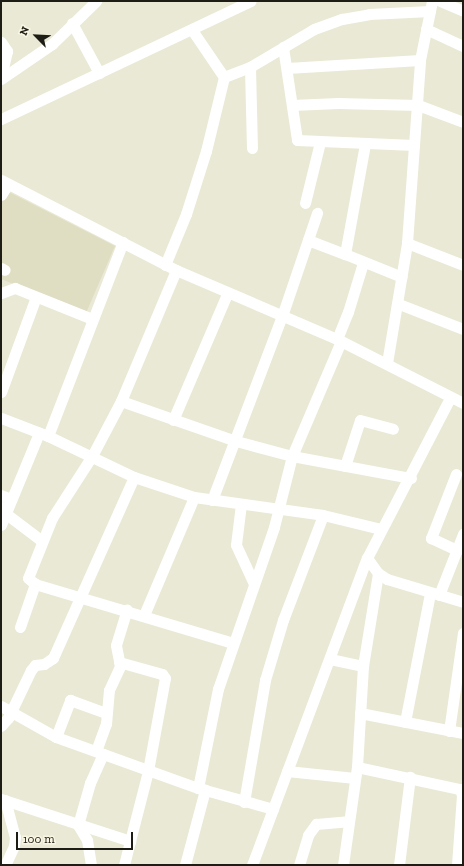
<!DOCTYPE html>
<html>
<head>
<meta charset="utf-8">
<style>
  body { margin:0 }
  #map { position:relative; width:464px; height:866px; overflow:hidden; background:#eae9d5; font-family:"Zilla Slab",serif }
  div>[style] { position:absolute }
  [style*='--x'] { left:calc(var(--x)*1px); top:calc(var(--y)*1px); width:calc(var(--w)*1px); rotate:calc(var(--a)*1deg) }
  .built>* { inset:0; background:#dfddc2 }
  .minor>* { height:11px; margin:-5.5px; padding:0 5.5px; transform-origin:5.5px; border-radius:5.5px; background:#fff }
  span { translate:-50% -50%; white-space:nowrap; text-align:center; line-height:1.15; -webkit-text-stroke:3.5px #f8f6e2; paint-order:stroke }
  .frame { position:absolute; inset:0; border:2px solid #1d1c15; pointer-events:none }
  .north { position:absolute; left:16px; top:16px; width:40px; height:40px; -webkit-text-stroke:3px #f8f6e2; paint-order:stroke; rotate:294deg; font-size:11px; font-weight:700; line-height:16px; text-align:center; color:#1d1c15 }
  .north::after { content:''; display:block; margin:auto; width:14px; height:18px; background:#1d1c15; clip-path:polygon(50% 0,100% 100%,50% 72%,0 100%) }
  .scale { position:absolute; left:16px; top:832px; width:117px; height:18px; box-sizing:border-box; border:2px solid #1d1c15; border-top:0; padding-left:5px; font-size:12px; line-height:14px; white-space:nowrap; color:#1d1c15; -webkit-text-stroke:3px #f8f6e2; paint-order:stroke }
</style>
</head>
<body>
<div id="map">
  <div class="built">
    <i style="clip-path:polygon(1px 188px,115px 246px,86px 313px,1px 279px)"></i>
  </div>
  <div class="minor">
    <i style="--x:440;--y:1;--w:25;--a:23"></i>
    <i style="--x:72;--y:23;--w:57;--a:61.6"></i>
    <i style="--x:426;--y:29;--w:41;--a:24.7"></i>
    <i style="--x:192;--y:30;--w:57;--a:55.8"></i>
    <i style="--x:1;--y:42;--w:11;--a:56"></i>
    <i style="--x:7;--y:51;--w:26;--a:103"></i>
    <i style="--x:283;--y:47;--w:94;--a:81.4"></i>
    <i style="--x:297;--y:140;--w:117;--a:2.4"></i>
    <i style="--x:250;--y:67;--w:81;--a:88.6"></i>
    <i style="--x:287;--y:68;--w:133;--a:-3.4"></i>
    <i style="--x:1;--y:79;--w:62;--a:-34.5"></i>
    <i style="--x:52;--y:44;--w:62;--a:-44.3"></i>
    <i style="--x:292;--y:105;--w:46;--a:-2.5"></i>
    <i style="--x:338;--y:103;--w:80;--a:1.4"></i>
    <i style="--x:418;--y:105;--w:48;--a:20.7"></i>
    <i style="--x:1;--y:119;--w:276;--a:-25.3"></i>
    <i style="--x:365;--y:144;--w:112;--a:100.3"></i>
    <i style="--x:345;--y:254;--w:61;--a:22"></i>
    <i style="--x:1;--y:180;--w:197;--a:27.2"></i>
    <i style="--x:176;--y:270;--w:175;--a:23.2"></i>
    <i style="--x:337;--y:339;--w:141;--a:26.9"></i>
    <i style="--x:1;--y:195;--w:13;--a:-58"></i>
    <i style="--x:305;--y:203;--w:63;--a:-76.2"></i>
    <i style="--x:308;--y:240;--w:40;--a:21"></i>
    <i style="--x:407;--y:243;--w:60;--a:21.4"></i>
    <i style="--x:165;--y:265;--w:55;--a:-67.6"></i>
    <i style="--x:186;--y:214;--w:66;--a:-72.4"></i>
    <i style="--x:206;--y:151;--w:76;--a:-76.3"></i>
    <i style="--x:224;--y:77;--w:28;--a:-21"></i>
    <i style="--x:250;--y:67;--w:74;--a:-30.7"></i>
    <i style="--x:314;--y:29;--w:30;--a:-20"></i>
    <i style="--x:342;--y:19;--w:27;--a:-10"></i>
    <i style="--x:369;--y:14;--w:61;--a:-2.8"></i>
    <i style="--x:1;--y:268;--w:4;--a:27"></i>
    <i style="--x:1;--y:293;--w:15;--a:-20"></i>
    <i style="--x:15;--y:288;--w:83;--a:21.9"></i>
    <i style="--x:399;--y:304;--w:69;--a:21.3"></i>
    <i style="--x:337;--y:339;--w:29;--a:-68"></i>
    <i style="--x:348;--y:312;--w:51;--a:-73"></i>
    <i style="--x:387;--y:363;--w:122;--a:-80.5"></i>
    <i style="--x:407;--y:243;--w:183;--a:-85.9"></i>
    <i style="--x:420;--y:60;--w:60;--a:-78.5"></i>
    <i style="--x:1;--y:392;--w:101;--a:-69.8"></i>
    <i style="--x:121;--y:401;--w:122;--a:19.2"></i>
    <i style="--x:236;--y:441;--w:58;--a:15"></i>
    <i style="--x:292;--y:456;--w:121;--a:10.5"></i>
    <i style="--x:1;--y:418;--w:50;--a:21"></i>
    <i style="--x:48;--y:436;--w:95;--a:25.5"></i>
    <i style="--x:134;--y:477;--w:63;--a:18.4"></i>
    <i style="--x:194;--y:497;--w:130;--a:7.9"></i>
    <i style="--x:323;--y:515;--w:60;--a:13.6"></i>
    <i style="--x:173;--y:420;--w:137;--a:-66.8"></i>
    <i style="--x:48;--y:436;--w:208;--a:-68.9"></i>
    <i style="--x:345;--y:466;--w:48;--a:-71.9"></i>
    <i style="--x:360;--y:420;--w:34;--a:15"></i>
    <i style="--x:456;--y:474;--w:69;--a:111.3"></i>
    <i style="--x:431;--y:538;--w:29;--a:25"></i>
    <i style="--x:1;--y:495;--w:11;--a:22"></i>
    <i style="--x:212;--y:500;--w:197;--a:-69.2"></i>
    <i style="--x:282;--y:316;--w:109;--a:-71.2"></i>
    <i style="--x:241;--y:504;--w:41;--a:97"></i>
    <i style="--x:236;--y:545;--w:43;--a:65.2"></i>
    <i style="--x:2;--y:507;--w:7;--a:63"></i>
    <i style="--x:5;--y:513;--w:46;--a:37.1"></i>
    <i style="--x:1;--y:525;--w:100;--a:-67.6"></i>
    <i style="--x:367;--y:558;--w:19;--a:54"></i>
    <i style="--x:378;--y:573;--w:11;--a:34"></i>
    <i style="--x:387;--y:579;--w:79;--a:16.8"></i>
    <i style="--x:35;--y:584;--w:9;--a:-139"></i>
    <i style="--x:28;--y:578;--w:65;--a:-68.2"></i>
    <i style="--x:52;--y:518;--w:74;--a:-57.2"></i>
    <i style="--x:92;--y:456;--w:62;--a:-62.2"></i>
    <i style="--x:121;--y:401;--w:142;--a:-67.2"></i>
    <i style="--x:439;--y:595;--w:66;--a:-68.5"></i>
    <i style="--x:144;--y:615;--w:128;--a:-67"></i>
    <i style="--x:20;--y:627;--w:46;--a:-70.8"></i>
    <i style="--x:35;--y:584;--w:207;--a:16.6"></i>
    <i style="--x:330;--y:659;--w:34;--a:12"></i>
    <i style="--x:119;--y:662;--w:45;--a:15.6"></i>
    <i style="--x:162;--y:674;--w:5;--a:53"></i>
    <i style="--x:165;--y:678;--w:95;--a:100.4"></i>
    <i style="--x:148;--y:771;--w:72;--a:104.4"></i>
    <i style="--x:1;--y:706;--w:63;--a:29.4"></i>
    <i style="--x:56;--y:737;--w:151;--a:19.8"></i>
    <i style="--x:198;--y:788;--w:78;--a:15.6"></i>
    <i style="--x:360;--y:713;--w:105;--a:11"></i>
    <i style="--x:405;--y:722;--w:131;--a:-79"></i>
    <i style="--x:1;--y:726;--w:11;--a:-49"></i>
    <i style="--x:8;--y:718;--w:53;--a:-64.4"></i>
    <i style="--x:31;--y:670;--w:6;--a:-51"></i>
    <i style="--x:35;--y:665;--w:9;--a:-6"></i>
    <i style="--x:44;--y:664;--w:11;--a:-34"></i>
    <i style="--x:53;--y:658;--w:198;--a:-65.9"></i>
    <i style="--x:449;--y:731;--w:99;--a:-81.9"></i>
    <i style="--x:56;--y:737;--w:40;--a:-69"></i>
    <i style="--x:70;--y:700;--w:37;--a:20"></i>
    <i style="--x:96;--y:751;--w:29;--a:-70"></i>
    <i style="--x:106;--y:724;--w:34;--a:-85"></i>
    <i style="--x:109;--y:690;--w:26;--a:-65"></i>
    <i style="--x:120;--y:666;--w:21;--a:-101"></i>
    <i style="--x:116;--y:645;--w:37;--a:-73"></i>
    <i style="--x:357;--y:767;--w:105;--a:12.1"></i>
    <i style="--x:460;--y:789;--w:6;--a:72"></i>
    <i style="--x:462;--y:795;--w:70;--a:94.1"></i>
    <i style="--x:287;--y:771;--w:68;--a:5.9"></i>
    <i style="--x:198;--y:788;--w:101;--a:-78.6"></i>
    <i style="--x:218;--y:689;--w:171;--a:-70.9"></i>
    <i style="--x:274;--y:527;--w:73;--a:-75.8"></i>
    <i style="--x:292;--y:456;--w:125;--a:-66.9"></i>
    <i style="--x:1;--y:799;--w:136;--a:18"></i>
    <i style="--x:130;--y:841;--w:25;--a:104"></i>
    <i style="--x:5;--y:800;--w:38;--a:75"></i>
    <i style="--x:15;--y:837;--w:9;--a:96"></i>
    <i style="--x:14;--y:846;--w:21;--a:115"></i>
    <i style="--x:244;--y:802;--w:124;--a:-80.2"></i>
    <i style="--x:265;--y:680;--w:63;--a:-73.3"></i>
    <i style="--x:283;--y:620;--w:112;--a:-69.1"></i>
    <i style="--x:91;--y:865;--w:25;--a:-99"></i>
    <i style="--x:87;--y:840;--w:17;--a:-121"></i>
    <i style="--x:78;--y:825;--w:44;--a:-74.1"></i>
    <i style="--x:90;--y:783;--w:32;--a:-66"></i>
    <i style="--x:185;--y:865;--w:78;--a:-75.1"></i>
    <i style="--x:252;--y:865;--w:328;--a:-69.5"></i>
    <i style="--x:367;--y:558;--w:180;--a:-62.6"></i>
    <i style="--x:299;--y:865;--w:31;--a:-73"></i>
    <i style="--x:308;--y:835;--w:14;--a:-54"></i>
    <i style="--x:316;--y:824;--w:32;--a:-5"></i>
    <i style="--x:343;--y:865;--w:99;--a:-81.9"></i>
    <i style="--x:357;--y:767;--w:101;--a:-86.6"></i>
    <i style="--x:363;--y:666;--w:94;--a:-80.8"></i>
    <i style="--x:399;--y:865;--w:89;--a:-82.9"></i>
  </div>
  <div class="frame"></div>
  <div class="north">N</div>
  <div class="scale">100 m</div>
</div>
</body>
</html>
